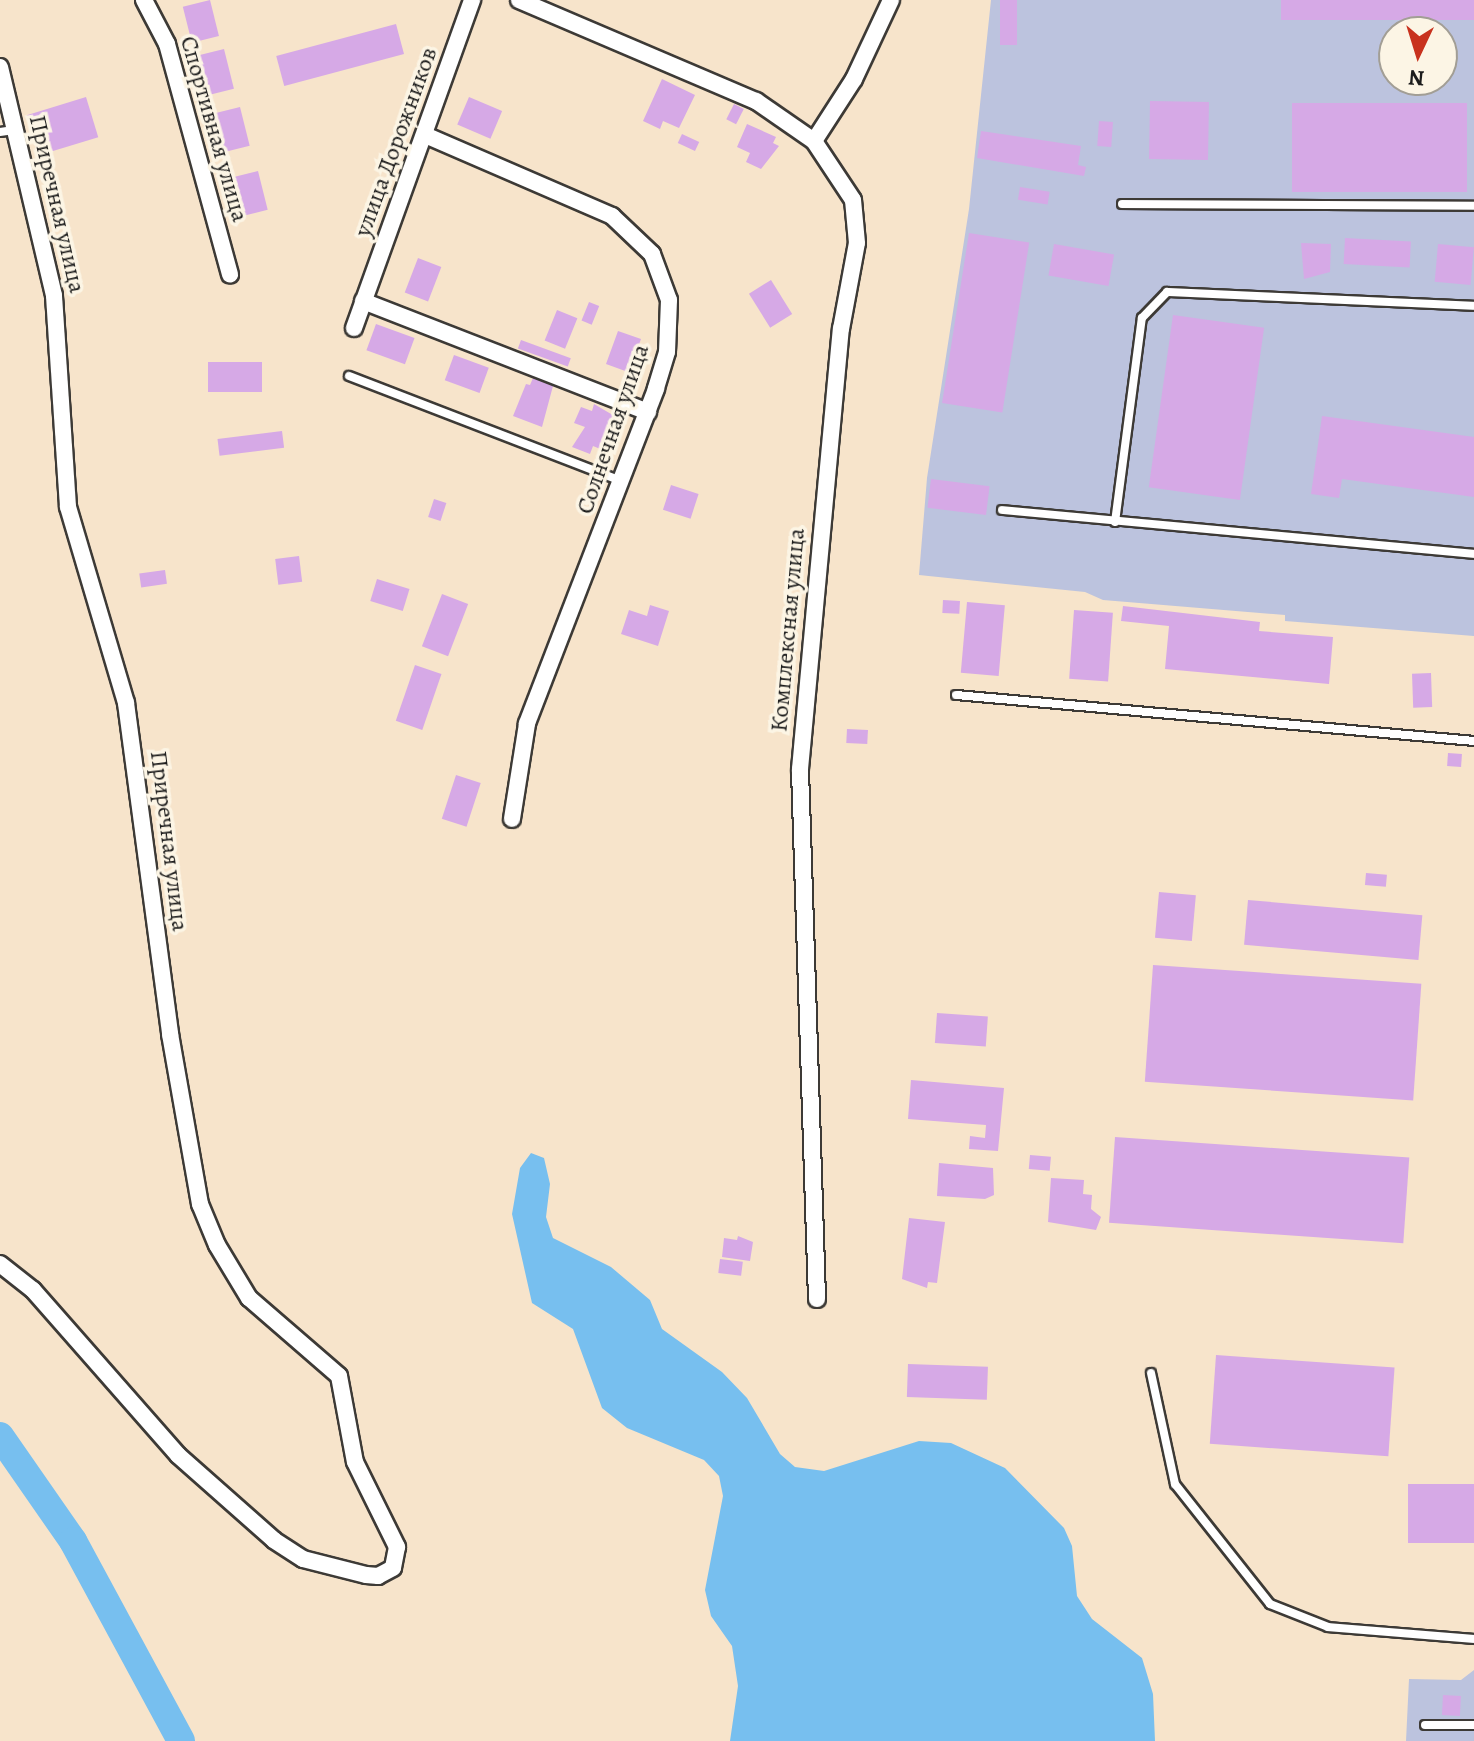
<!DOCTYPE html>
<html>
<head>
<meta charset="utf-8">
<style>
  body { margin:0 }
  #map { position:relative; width:1474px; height:1741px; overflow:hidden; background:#f7e4cb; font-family:Alegreya,serif }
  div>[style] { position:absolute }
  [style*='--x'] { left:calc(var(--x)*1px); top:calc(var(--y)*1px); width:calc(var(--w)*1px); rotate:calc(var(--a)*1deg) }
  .industrial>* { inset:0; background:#bcc3de }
  .water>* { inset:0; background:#77bfef }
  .river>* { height:28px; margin:-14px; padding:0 14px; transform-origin:14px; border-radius:14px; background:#77bfef }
  .building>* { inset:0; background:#d6a9e6; transform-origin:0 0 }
  .roads { filter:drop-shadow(2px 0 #3d3a36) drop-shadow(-2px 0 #3d3a36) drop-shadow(0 2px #3d3a36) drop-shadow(0 -2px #3d3a36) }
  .lane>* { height:8px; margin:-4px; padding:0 4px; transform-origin:4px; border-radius:4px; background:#fff }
  .street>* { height:16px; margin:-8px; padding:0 8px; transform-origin:8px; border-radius:8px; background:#fff }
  span { translate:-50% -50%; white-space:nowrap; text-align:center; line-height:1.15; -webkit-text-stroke:7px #fcf5e5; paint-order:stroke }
  .street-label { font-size:24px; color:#1c1c1c }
  .north { position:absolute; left:1378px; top:16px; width:80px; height:80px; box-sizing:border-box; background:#fcf5e5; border:2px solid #a29e95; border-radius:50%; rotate:184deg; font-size:22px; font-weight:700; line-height:32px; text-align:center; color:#1c1c1c }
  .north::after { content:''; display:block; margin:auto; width:28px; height:36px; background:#c8321e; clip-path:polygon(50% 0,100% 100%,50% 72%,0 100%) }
</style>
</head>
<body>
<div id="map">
  <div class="industrial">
    <i style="clip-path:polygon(evenodd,991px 0,1474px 0,1474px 636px,1285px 621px,1285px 615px,1103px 600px,1085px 592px,919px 575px,927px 478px,969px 209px,991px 0,1394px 32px,1442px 32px,1442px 80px,1394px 80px,1394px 32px)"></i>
    <i style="clip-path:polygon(1474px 1670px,1474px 1741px,1406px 1741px,1409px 1679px,1461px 1680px)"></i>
  </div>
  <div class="water">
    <i style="clip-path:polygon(531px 1153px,544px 1158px,550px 1184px,546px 1217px,553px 1238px,611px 1267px,650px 1300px,662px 1329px,722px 1372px,747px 1398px,780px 1454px,795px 1467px,824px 1471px,919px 1441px,951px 1443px,1005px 1468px,1064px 1528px,1072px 1546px,1077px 1596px,1092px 1619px,1142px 1658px,1153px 1694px,1155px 1741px,730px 1741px,738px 1686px,732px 1646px,711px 1616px,705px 1590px,723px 1496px,719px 1476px,704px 1460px,627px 1428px,602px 1408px,573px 1329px,532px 1303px,512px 1214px,520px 1168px)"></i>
  </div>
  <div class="river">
    <i style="--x:0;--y:1436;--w:128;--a:55.2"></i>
    <i style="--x:73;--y:1541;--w:227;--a:61.6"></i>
  </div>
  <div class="building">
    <i style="left:210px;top:0;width:37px;height:28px;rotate:76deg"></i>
    <i style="left:1000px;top:0;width:17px;height:45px"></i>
    <i style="left:1281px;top:0;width:193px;height:20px"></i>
    <i style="left:396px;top:24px;width:31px;height:124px;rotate:75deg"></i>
    <i style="left:224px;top:49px;width:41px;height:28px;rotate:76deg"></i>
    <i style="clip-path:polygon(662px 79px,695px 95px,679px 128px,663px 121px,660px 129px,643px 121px)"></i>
    <i style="left:86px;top:97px;width:42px;height:62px;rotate:73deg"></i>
    <i style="left:469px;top:97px;width:36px;height:30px;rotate:23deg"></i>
    <i style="left:1150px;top:101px;width:59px;height:58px;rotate:1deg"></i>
    <i style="left:1467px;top:103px;width:89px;height:175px;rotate:90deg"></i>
    <i style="left:734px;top:104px;width:11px;height:17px;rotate:27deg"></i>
    <i style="left:240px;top:107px;width:40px;height:28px;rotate:76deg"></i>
    <i style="left:1099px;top:121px;width:14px;height:25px;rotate:4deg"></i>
    <i style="clip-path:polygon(747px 124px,776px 137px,773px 143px,779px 146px,761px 169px,746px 162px,750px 153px,737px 147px)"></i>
    <i style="clip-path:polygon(981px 131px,1081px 146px,1078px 165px,1086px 167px,1084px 176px,977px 158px)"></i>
    <i style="left:682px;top:134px;width:19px;height:10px;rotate:25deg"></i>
    <i style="left:258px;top:171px;width:40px;height:27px;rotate:76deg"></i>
    <i style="left:1020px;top:187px;width:30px;height:13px;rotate:9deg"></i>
    <i style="left:969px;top:233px;width:61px;height:172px;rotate:9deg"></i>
    <i style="left:1345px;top:238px;width:66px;height:26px;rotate:3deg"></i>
    <i style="clip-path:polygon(1301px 243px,1331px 244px,1330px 272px,1304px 279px)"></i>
    <i style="left:1054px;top:244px;width:61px;height:32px;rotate:10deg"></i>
    <i style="left:1438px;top:244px;width:36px;height:38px;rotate:5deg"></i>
    <i style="left:418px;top:258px;width:25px;height:37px;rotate:21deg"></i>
    <i style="left:771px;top:280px;width:40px;height:26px;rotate:58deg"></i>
    <i style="left:589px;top:302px;width:11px;height:20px;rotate:22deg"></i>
    <i style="left:557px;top:310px;width:22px;height:33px;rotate:22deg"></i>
    <i style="left:1173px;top:315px;width:92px;height:174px;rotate:8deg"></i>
    <i style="left:376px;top:324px;width:41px;height:28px;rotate:20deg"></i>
    <i style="clip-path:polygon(618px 331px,641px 339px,635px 356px,645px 359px,639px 376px,606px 364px)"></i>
    <i style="left:521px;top:340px;width:53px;height:9px;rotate:20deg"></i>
    <i style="left:454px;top:355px;width:37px;height:27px;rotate:20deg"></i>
    <i style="left:262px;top:362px;width:30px;height:54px;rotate:90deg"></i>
    <i style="clip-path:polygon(533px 378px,553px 386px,542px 427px,513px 416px,526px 384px,530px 385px)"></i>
    <i style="clip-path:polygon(594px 404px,623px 421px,610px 453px,593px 446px,590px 454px,572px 447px,585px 427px,574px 423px,581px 407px,592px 411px)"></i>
    <i style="clip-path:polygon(1322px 416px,1474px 437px,1474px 497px,1342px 479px,1339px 498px,1311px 494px)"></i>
    <i style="left:282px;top:431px;width:17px;height:65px;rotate:83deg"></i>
    <i style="left:931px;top:479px;width:59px;height:29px;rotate:7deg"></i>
    <i style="left:671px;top:485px;width:29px;height:26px;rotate:18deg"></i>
    <i style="left:434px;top:499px;width:13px;height:19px;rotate:18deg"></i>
    <i style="left:299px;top:556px;width:26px;height:24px;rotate:83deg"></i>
    <i style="left:165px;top:570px;width:14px;height:26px;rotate:82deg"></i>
    <i style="left:377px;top:579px;width:34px;height:23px;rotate:17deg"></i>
    <i style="left:442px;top:594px;width:28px;height:56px;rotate:21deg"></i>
    <i style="left:943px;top:600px;width:17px;height:13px;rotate:3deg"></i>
    <i style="left:967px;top:602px;width:38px;height:71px;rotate:5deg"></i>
    <i style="clip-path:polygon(650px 605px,669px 611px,658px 646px,621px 634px,629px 610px,647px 616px)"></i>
    <i style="clip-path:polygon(1123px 606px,1260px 622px,1259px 631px,1333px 637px,1329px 684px,1165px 669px,1169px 626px,1121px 621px)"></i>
    <i style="left:1074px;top:610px;width:39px;height:69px;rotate:4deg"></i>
    <i style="left:415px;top:665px;width:28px;height:59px;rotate:19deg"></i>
    <i style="left:1431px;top:673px;width:34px;height:19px;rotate:88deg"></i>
    <i style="left:847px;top:729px;width:21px;height:14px;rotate:3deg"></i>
    <i style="left:1448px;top:753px;width:14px;height:13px;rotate:4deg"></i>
    <i style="left:456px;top:775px;width:26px;height:46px;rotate:18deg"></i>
    <i style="left:1366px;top:873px;width:21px;height:12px;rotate:5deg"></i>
    <i style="left:1159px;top:892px;width:37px;height:46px;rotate:5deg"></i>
    <i style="left:1248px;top:900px;width:175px;height:45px;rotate:5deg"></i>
    <i style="left:1153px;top:965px;width:269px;height:117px;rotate:4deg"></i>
    <i style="left:937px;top:1013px;width:51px;height:30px;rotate:4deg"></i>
    <i style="clip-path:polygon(911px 1080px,1004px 1088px,998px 1151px,969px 1149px,970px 1136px,985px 1138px,986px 1125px,908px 1119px)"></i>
    <i style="left:1115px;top:1137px;width:295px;height:86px;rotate:4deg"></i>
    <i style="left:1030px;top:1155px;width:21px;height:14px;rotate:5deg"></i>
    <i style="clip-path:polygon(939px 1163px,993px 1168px,994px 1195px,985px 1199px,937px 1196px)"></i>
    <i style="clip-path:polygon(1051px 1178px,1084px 1180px,1083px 1194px,1092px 1195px,1091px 1209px,1101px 1217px,1096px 1230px,1048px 1222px)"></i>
    <i style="clip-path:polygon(909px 1218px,945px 1222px,937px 1283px,928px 1282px,927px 1288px,902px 1279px)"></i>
    <i style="clip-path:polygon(738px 1236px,753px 1242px,750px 1261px,722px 1257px,724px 1238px,737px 1240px)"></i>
    <i style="left:720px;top:1259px;width:23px;height:14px;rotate:7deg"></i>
    <i style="left:1216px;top:1355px;width:179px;height:89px;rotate:4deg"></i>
    <i style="left:908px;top:1364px;width:80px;height:33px;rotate:2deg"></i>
    <i style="left:1474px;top:1484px;width:59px;height:66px;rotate:90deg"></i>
    <i style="left:1443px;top:1695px;width:18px;height:20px;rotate:3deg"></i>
  </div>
  <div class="roads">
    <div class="lane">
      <i style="--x:0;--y:132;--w:7;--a:-8"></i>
      <i style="--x:1122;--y:204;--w:352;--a:0.3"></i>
      <i style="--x:349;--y:376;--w:292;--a:21.1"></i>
      <i style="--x:1002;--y:510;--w:474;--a:5.3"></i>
      <i style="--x:1115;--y:522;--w:206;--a:-82.5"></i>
      <i style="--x:1142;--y:318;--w:36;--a:-46"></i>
      <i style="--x:1167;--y:292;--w:307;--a:2.6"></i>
      <i style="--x:956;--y:695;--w:520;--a:5.07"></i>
      <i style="--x:1151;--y:1373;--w:114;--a:77.8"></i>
      <i style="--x:1175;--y:1484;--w:153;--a:51.6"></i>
      <i style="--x:1270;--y:1604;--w:62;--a:21.6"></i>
      <i style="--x:1328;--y:1627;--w:146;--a:4.7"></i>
      <i style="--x:1425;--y:1725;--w:49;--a:0"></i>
    </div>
    <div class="street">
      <i style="--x:144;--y:0;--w:50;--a:62.4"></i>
      <i style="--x:167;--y:44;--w:239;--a:74.7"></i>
      <i style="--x:519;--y:0;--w:258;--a:23.1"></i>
      <i style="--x:756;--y:101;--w:70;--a:34.6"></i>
      <i style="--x:0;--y:67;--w:235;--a:76.7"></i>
      <i style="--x:54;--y:296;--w:211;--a:86.2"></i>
      <i style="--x:68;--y:507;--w:204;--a:73.5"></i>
      <i style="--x:126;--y:703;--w:334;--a:82.4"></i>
      <i style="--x:170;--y:1034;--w:173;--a:80"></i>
      <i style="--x:200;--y:1204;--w:44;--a:67.5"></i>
      <i style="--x:217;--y:1245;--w:62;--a:58.9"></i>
      <i style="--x:249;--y:1298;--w:119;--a:40.9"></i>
      <i style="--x:339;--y:1376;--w:87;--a:79.5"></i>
      <i style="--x:355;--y:1462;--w:95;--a:63.7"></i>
      <i style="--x:397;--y:1547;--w:21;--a:101"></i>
      <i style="--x:393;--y:1568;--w:17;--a:152"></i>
      <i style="--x:378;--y:1576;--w:12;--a:-175"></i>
      <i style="--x:366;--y:1575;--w:65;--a:-165.7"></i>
      <i style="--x:303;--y:1559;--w:35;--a:-147"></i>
      <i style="--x:274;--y:1540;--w:128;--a:-138.5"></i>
      <i style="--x:178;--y:1455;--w:220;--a:-131.3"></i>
      <i style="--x:33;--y:1290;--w:42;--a:-141.8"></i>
      <i style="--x:425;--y:135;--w:204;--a:23.4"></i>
      <i style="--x:612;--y:216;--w:55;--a:43.5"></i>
      <i style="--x:652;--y:254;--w:49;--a:69.7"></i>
      <i style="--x:669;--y:300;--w:52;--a:92.2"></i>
      <i style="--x:667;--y:352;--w:39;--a:107"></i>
      <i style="--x:656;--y:389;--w:359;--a:111.1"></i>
      <i style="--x:527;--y:724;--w:96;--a:99"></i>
      <i style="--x:363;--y:301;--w:306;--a:21.3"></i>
      <i style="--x:354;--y:328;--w:349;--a:-70.2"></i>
      <i style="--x:817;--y:1299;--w:530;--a:-91.84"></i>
      <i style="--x:800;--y:769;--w:442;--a:-84.7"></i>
      <i style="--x:841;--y:329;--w:87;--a:-79.5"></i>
      <i style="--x:857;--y:243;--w:43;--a:-95.3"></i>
      <i style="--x:853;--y:200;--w:71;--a:-123.5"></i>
      <i style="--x:814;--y:141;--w:74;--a:-57.2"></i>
      <i style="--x:854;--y:79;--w:87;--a:-64.9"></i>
    </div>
  </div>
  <div class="street-label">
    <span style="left:214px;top:129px;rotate:74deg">Спортивная улица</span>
    <span style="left:396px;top:142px;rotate:-70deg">улица Дорожников</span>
    <span style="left:57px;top:204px;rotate:77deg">Приречная улица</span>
    <span style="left:613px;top:429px;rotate:-71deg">Солнечная улица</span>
    <span style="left:788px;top:630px;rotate:-85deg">Комплексная улица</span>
    <span style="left:169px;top:841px;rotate:83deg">Приречная улица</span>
  </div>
  <div class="north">N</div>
</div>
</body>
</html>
